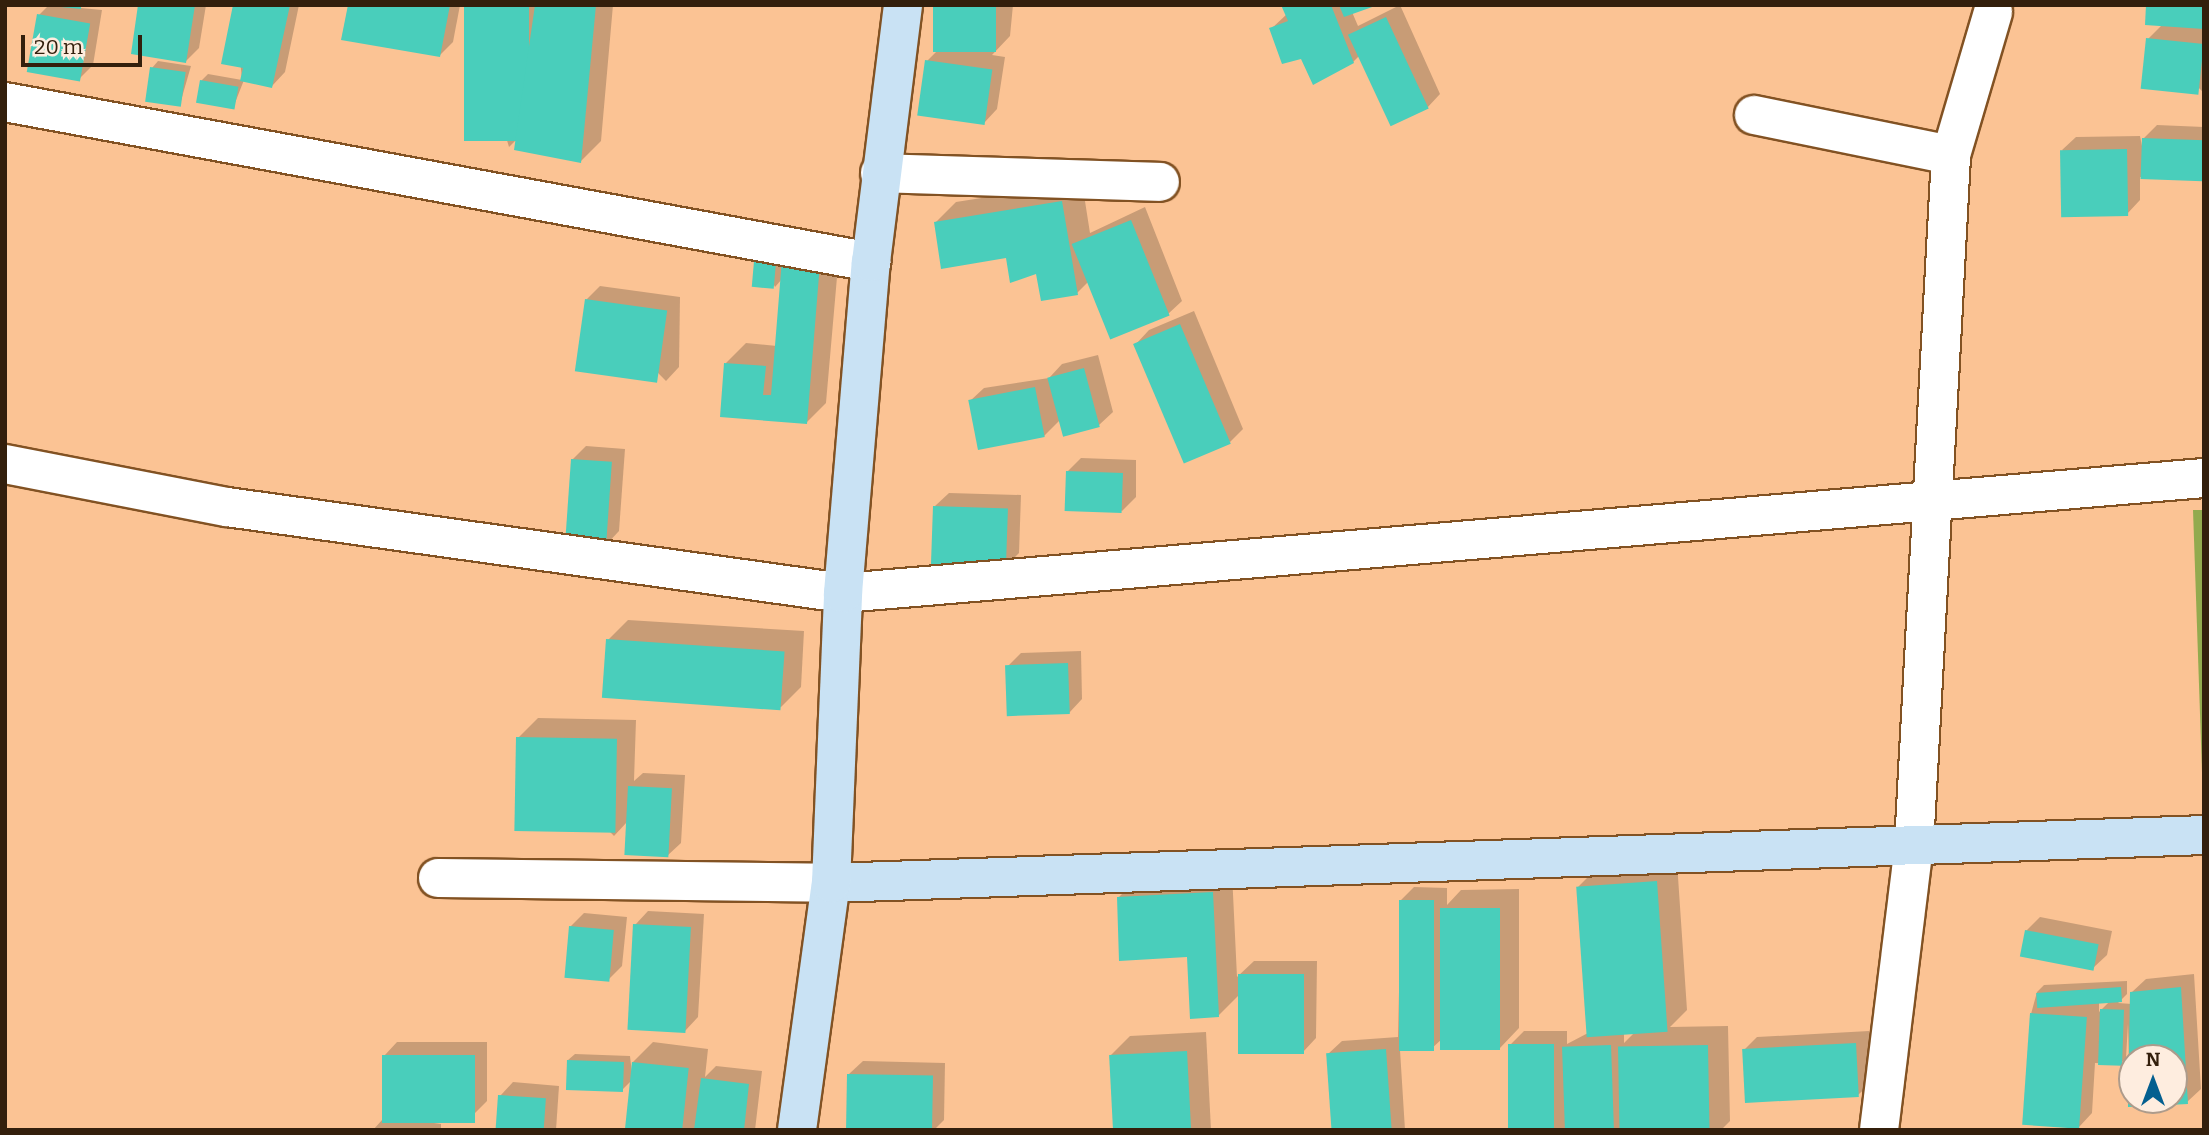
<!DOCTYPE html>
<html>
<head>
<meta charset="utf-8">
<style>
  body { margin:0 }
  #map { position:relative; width:2209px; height:1135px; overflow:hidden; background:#fbc394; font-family:Bitter,serif }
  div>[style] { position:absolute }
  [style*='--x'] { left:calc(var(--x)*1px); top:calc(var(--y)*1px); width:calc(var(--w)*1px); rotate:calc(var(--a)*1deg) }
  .green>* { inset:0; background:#92aa4e }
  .shadow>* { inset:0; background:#0003 }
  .building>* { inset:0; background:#49cebb; transform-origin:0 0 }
  .roads { filter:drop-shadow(2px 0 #825223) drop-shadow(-2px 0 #825223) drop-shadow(0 2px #825223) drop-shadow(0 -2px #825223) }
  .street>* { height:38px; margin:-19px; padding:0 19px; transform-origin:19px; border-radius:19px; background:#fff }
  .secondary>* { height:38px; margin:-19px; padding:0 19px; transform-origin:19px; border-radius:19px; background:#c9e2f4 }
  span { translate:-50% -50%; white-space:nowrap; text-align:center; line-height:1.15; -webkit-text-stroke:6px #feeddf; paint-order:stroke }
  .frame { position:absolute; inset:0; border:7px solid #331f0c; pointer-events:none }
  .north { position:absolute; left:2118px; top:1044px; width:70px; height:70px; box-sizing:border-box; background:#feeddf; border:2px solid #ad9b8b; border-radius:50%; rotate:0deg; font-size:19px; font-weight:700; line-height:28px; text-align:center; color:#331f0c }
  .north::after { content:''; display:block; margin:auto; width:24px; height:32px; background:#045f8f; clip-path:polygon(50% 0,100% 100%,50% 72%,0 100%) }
  .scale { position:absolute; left:21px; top:35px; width:121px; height:32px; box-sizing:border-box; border:4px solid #331f0c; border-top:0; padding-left:9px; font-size:21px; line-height:24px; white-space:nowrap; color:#331f0c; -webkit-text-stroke:5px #feeddf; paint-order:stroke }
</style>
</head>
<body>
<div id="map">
  <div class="green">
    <i style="clip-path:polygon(2193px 510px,2204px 510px,2204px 801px,2203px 801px)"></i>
  </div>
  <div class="shadow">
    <i style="clip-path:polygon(49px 5px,102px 10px,93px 65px,79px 79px,39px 15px)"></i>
    <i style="clip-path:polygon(140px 5px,206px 5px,199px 48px,186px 61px)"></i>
    <i style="clip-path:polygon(235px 5px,299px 5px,285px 72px,272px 86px,244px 80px,233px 108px,201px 81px,208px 74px,242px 80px)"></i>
    <i style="clip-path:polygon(350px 5px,460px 5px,453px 42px,440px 55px)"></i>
    <i style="clip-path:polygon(466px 5px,613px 5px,601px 141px,581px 161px,518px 138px,509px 147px)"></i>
    <i style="clip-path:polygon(934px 5px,1013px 5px,1010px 36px,992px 55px,1005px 57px,997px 109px,984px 123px,927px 61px,937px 51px)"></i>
    <i style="clip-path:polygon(1283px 5px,1371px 5px,1352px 12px,1358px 26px,1400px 5px,1440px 94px,1427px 108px,1360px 55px,1353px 62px,1302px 57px,1271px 29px,1287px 14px)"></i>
    <i style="clip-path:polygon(2204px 5px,2204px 93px,2148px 39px,2163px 24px)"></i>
    <i style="clip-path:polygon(158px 61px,191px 66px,180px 104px,152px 68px)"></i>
    <i style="clip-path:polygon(2157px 125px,2204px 127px,2204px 180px,2140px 177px,2140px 200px,2127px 214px,2062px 150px,2076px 137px,2140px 136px,2143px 151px,2143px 139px)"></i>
    <i style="clip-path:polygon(1082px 182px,1090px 233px,1145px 207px,1182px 301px,1168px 314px,1090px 280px,1077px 293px,936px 222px,956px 202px)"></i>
    <i style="clip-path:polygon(840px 243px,826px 403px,806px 423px,722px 415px,726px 363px,746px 343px,777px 346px,782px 279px,775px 287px,757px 251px)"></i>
    <i style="clip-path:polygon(600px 286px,680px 297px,679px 367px,666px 381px,586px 300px)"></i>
    <i style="clip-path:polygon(1194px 311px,1243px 429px,1230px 442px,1136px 344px,1149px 330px)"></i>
    <i style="clip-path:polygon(1098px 355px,1113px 412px,1099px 425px,1060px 420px,1044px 436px,970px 401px,984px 388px,1049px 378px,1062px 364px)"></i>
    <i style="clip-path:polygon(586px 446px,625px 449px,619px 531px,606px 545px,572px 460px)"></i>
    <i style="clip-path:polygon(1081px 458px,1136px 460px,1136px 497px,1122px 511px,1067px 472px)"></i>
    <i style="clip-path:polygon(949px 493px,1021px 495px,1019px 553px,1005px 567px,935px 506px)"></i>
    <i style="clip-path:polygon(628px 620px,804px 631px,801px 687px,781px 707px,608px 640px)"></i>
    <i style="clip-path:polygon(1081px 651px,1082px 699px,1069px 713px,1007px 667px,1021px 653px)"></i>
    <i style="clip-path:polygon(538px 718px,636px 720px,634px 781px,643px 773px,685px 775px,681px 843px,667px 856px,627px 822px,614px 836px,518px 738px)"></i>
    <i style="clip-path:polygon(evenodd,1677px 862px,1687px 1010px,1670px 1027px,1728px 1026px,1730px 1121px,1721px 1130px,1511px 1130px,1510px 1045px,1524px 1031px,1567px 1031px,1567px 1044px,1588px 1033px,1578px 887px,1598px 867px,1677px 862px,1634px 1033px,1624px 1043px,1624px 1034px,1634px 1033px)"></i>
    <i style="clip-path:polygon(1232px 873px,1237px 977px,1254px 961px,1317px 961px,1316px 1038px,1303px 1052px,1240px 994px,1218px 1016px,1189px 956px,1118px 898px,1138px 878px)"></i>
    <i style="clip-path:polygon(1414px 887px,1447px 888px,1447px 905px,1461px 890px,1519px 889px,1519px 1028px,1500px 1048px,1443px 1038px,1430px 1050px,1400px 1050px,1405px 1130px,1333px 1130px,1328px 1054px,1342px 1041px,1398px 1037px,1401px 900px)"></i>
    <i style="clip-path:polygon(648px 911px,704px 914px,698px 1017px,685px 1031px,635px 925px)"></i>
    <i style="clip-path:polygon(584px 913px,627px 917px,622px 966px,608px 980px,570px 927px)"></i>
    <i style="clip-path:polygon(2040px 917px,2112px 931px,2107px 955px,2093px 968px,2026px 931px)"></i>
    <i style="clip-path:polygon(evenodd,2194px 974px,2201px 1089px,2187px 1102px,2130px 1105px,2128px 1024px,2126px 1058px,2120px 1064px,2095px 1063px,2092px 1113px,2079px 1127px,2031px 1014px,2037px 992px,2044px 985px,2127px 981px,2127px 994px,2118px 1003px,2132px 1004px,2132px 992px,2146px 979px,2194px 974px,2110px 1001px,2099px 1012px,2099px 1002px,2110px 1001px,2194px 974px,2132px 1058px,2174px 1058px,2174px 1100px,2132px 1100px,2132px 1058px)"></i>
    <i style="clip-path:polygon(1869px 1031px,1872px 1082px,1858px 1095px,1744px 1050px,1757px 1037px)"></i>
    <i style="clip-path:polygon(1206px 1032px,1211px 1130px,1115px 1130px,1110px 1056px,1130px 1036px)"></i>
    <i style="clip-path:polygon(397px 1042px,487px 1042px,487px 1101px,474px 1114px,406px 1119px,441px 1124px,441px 1130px,373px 1130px,382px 1120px,384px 1056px)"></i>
    <i style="clip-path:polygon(653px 1042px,708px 1049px,705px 1077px,716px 1066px,762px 1071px,755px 1130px,626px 1130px,631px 1081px,622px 1090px,568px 1060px,575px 1054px,630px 1056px,632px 1073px,633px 1062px)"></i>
    <i style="clip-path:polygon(863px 1061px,945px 1063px,944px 1120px,934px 1130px,847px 1130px,849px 1074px)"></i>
    <i style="clip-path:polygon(513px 1082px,559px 1086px,556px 1130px,497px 1130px,500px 1096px)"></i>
  </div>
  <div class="building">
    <i style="clip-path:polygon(61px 5px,81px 5px,81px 9px,61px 7px)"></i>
    <i style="clip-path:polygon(138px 5px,195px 5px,186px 63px,131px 54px)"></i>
    <i style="clip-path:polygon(233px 5px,290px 5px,272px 88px,240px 81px,243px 68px,221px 64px)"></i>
    <i style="clip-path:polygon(348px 5px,450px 5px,440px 57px,341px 40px)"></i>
    <i style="left:464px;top:5px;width:65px;height:136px"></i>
    <i style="clip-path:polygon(535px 5px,596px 5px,581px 163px,514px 150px)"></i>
    <i style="left:933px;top:5px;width:63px;height:47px"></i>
    <i style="clip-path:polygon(1281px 5px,1331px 5px,1354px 63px,1313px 85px,1301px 59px,1282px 64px,1269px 28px,1288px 21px)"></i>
    <i style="clip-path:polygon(1339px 5px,1375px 5px,1375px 6px,1344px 17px)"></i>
    <i style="clip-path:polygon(2146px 5px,2204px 5px,2204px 29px,2145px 25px)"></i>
    <i style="left:37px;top:14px;width:54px;height:59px;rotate:10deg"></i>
    <i style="left:1386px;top:17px;width:101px;height:42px;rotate:65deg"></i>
    <i style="left:2146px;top:38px;width:58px;height:51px;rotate:6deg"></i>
    <i style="left:925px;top:60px;width:68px;height:56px;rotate:8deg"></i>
    <i style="left:150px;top:67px;width:36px;height:35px;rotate:8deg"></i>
    <i style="left:200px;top:80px;width:39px;height:23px;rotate:10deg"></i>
    <i style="left:2142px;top:138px;width:62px;height:41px;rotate:2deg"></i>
    <i style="left:2127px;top:149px;width:67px;height:67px;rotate:89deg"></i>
    <i style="clip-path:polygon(1062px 201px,1078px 295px,1041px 301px,1036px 274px,1010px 283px,1006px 258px,941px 269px,934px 222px)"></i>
    <i style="left:1131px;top:220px;width:103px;height:64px;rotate:68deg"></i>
    <i style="left:755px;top:250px;width:22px;height:37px;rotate:5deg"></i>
    <i style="clip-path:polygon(782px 259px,820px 263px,807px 424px,720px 417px,724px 363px,766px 366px,763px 395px,771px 395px)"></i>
    <i style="left:585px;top:299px;width:83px;height:73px;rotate:8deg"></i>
    <i style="left:1180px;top:324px;width:130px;height:51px;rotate:67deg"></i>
    <i style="left:1084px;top:368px;width:61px;height:38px;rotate:75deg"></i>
    <i style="left:1035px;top:387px;width:51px;height:68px;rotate:79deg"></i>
    <i style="left:571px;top:459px;width:41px;height:84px;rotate:4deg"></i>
    <i style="left:1066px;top:471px;width:57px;height:40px;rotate:2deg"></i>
    <i style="left:933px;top:506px;width:75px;height:61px;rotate:2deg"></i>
    <i style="left:606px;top:639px;width:179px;height:59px;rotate:4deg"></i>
    <i style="left:1068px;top:663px;width:51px;height:63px;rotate:88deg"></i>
    <i style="left:516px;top:737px;width:101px;height:94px;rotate:1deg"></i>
    <i style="left:628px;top:786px;width:44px;height:69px;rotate:3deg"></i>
    <i style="left:1657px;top:881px;width:151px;height:81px;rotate:86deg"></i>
    <i style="clip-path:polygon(1213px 892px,1219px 1017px,1190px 1019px,1187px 957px,1119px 961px,1117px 897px)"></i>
    <i style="left:1399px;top:900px;width:35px;height:151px"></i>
    <i style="left:1500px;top:908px;width:142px;height:60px;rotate:90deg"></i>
    <i style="left:633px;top:924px;width:58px;height:106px;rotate:3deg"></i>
    <i style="left:569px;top:926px;width:45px;height:52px;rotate:5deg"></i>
    <i style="left:2025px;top:930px;width:75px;height:27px;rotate:11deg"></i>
    <i style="left:1238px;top:974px;width:66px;height:80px"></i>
    <i style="left:2121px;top:987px;width:15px;height:85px;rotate:86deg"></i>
    <i style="clip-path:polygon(evenodd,2181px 987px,2188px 1104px,2128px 1107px,2130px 992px,2181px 987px,2132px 1058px,2174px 1058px,2174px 1100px,2132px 1100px,2132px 1058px)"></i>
    <i style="left:2100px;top:1009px;width:24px;height:56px;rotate:2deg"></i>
    <i style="left:2030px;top:1013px;width:57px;height:112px;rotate:4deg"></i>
    <i style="left:1856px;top:1043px;width:54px;height:114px;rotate:87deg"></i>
    <i style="left:1508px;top:1044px;width:46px;height:86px"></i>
    <i style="left:1611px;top:1045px;width:85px;height:49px;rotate:88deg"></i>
    <i style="left:1708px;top:1045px;width:85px;height:90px;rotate:89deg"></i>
    <i style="left:1386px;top:1049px;width:81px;height:60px;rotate:86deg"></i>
    <i style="left:1187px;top:1051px;width:79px;height:78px;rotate:87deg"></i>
    <i style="left:382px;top:1055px;width:93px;height:68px"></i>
    <i style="left:567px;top:1060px;width:57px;height:30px;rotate:2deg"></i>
    <i style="left:632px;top:1062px;width:57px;height:68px;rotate:6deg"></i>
    <i style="left:847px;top:1074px;width:86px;height:56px;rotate:1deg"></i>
    <i style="clip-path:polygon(701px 1078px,749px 1084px,744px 1130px,694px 1130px)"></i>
    <i style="left:498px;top:1095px;width:48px;height:35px;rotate:4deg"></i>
  </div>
  <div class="roads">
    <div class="street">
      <i style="--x:5;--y:102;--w:881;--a:10.47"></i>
      <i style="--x:1754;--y:115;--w:201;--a:11.5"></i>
      <i style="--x:880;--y:173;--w:280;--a:1.8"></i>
      <i style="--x:5;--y:464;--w:226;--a:11"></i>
      <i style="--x:227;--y:507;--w:622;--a:7.95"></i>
      <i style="--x:843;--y:593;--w:1366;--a:-4.83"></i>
      <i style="--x:438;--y:878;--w:393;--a:0.7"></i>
      <i style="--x:1879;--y:1130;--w:286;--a:-83"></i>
      <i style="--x:1914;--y:846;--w:692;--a:-86.93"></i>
      <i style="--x:1951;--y:155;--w:149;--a:-73.6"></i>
    </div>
    <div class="secondary">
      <i style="--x:831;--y:883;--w:1374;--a:-2"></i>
      <i style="--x:797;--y:1130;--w:249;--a:-82.2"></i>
      <i style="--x:831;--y:883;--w:290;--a:-87.6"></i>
      <i style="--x:843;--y:593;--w:332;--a:-85.2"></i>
      <i style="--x:871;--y:262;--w:259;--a:-82.9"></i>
    </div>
  </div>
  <div class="frame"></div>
  <div class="north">N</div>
  <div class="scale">20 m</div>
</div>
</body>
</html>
